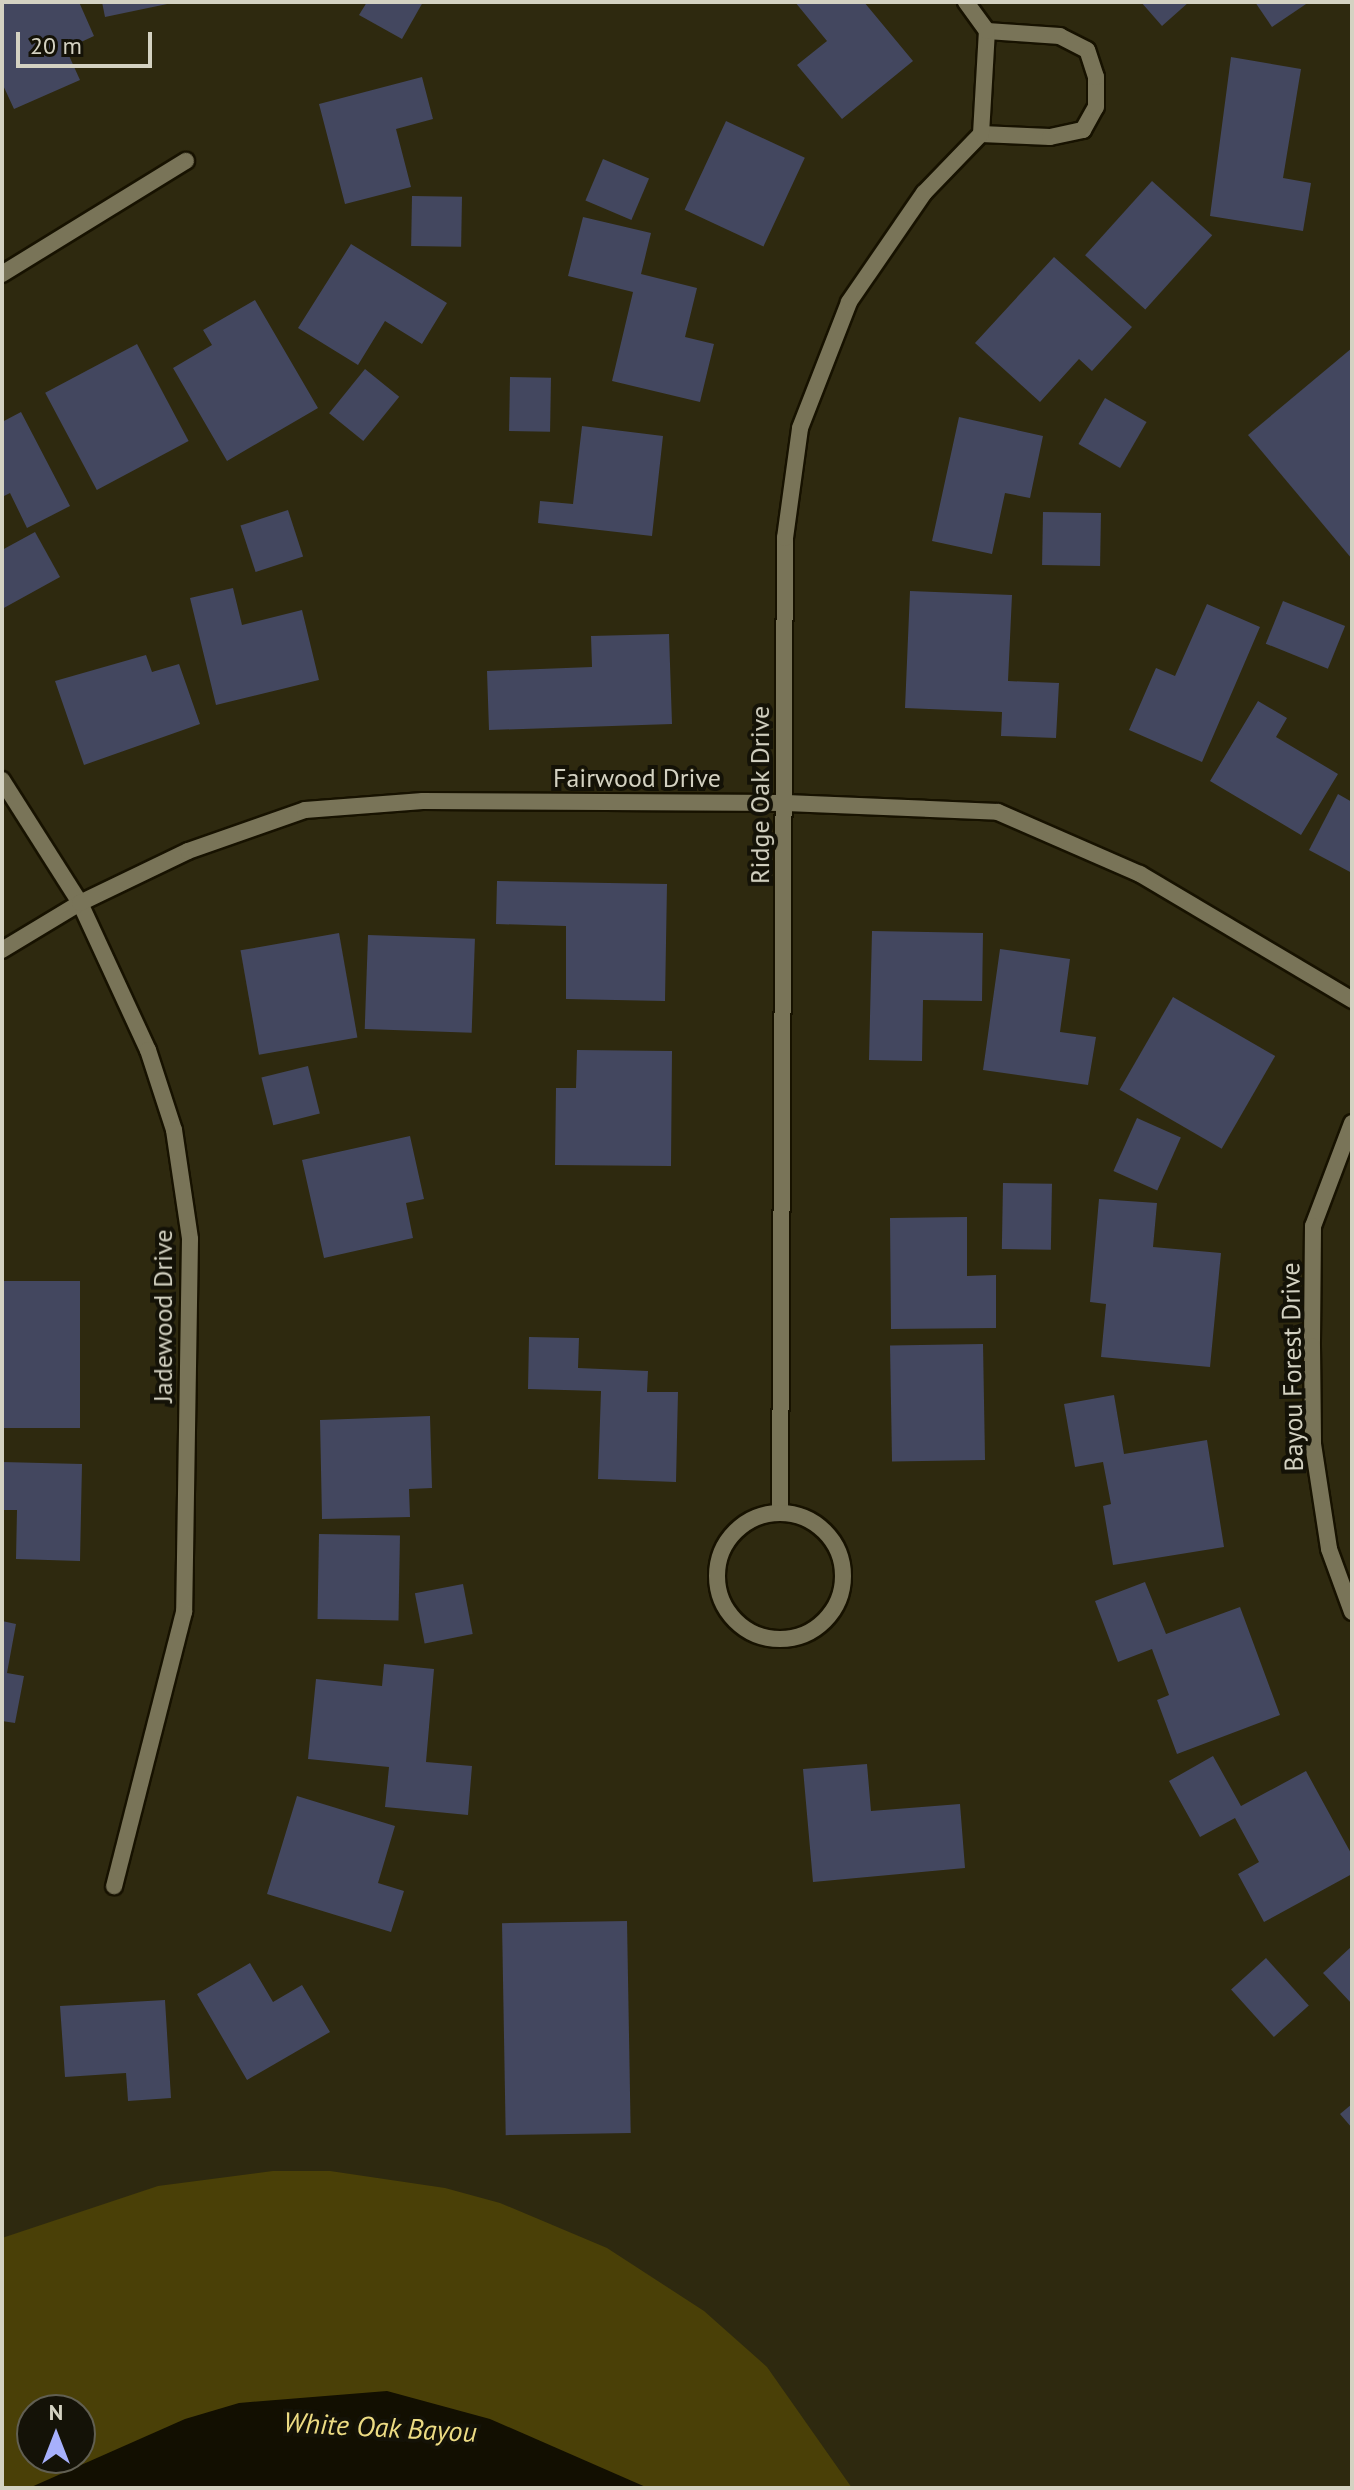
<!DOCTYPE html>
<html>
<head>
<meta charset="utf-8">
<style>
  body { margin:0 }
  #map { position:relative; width:1354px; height:2490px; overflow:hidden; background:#2e290f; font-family:"PT Sans",sans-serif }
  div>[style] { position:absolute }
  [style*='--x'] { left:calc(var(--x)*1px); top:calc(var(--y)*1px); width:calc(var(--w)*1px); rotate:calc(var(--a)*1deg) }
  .green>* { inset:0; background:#4a4007 }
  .water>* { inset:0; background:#120f01 }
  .building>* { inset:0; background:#43475f; transform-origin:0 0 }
  .roads { filter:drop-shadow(2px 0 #171200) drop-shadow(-2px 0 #171200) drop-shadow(0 2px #171200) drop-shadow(0 -2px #171200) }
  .street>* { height:16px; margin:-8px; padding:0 8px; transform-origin:8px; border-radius:8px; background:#797458 }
  .street>.ring { margin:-8px; padding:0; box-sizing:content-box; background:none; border:16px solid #797458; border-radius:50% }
  span { translate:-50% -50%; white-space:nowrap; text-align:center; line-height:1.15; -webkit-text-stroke:8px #141207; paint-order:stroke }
  .street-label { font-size:26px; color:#d4d2c2 }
  .water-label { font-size:28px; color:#ecdb83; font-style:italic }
  .frame { position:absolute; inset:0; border:4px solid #d4d2c2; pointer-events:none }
  .north { position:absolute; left:16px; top:2394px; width:80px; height:80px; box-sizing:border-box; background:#141207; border:2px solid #615f52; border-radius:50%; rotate:0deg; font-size:22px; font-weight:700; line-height:32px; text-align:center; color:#d4d2c2 }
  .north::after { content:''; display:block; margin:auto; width:28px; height:36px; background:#a7b0fc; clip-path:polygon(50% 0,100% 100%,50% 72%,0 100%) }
  .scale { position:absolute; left:16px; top:32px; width:136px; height:36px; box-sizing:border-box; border:4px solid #d4d2c2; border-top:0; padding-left:10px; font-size:24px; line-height:28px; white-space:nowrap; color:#d4d2c2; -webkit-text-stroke:6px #141207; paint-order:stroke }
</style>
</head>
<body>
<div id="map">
  <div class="green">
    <i style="clip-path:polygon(evenodd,273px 2171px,330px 2171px,445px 2188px,500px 2203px,607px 2248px,704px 2311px,767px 2367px,852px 2488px,2px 2488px,2px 2238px,158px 2186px,273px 2171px,32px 2410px,80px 2410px,80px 2458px,32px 2458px,32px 2410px)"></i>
  </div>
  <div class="water">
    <i style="clip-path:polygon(387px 2391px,490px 2419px,648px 2488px,29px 2488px,185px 2419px,239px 2403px)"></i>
  </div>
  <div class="building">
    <i style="clip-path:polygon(2px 2px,79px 2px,94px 36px,66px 49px,80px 80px,14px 109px,2px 83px)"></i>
    <i style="clip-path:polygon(102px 2px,172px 2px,172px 3px,105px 17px)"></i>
    <i style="clip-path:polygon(367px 2px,423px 2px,402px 39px,359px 15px)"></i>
    <i style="clip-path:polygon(795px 2px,864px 2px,913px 61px,842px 119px,797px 65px,827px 41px)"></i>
    <i style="clip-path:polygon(1141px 2px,1189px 2px,1162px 26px)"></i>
    <i style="clip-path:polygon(1255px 2px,1309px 2px,1272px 27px)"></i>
    <i style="clip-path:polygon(1231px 57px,1301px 69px,1283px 178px,1311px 183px,1303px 231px,1210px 216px)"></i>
    <i style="clip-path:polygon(422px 77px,433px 119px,396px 129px,411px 187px,345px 204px,319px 104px)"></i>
    <i style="left:726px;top:121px;width:87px;height:98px;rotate:25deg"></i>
    <i style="left:603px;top:159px;width:50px;height:45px;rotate:23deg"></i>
    <i style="left:1152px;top:181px;width:81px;height:100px;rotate:42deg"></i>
    <i style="left:412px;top:196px;width:50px;height:50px;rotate:1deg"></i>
    <i style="clip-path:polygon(583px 217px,651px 233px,641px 274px,697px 288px,685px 337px,714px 344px,700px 402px,612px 381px,633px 292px,568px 276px)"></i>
    <i style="clip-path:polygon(351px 244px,447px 303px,422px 344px,385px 321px,358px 365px,298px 328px)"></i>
    <i style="clip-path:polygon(1054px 257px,1132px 327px,1092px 371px,1079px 359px,1040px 402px,975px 343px)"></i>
    <i style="clip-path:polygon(255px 300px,318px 408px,227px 461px,173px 368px,212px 345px,203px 330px)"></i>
    <i style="left:137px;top:344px;width:110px;height:104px;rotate:62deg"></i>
    <i style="clip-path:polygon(1352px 348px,1352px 559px,1248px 435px)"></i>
    <i style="left:365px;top:369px;width:44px;height:57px;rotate:39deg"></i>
    <i style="left:510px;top:377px;width:41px;height:54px;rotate:1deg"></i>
    <i style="left:1105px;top:398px;width:48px;height:53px;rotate:30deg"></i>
    <i style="clip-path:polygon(21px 412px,70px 506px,27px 528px,10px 493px,2px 497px,2px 422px)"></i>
    <i style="clip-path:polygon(959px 417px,1043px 436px,1030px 498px,1005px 493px,992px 554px,932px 541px)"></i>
    <i style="clip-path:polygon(582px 426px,663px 436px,652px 536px,538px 523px,540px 501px,573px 504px)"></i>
    <i style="left:288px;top:510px;width:49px;height:50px;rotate:72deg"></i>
    <i style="left:1043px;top:512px;width:58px;height:53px;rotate:1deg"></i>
    <i style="clip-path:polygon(35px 532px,60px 577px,2px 609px,2px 550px)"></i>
    <i style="clip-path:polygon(233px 588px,242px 625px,302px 610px,319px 680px,216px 705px,190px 598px)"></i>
    <i style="clip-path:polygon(910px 591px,1012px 595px,1008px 681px,1059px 683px,1056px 738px,1001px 736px,1002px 712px,905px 708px)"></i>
    <i style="left:1283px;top:601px;width:67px;height:46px;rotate:22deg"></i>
    <i style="clip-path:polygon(1207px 604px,1260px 627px,1202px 762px,1129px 730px,1156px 668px,1175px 676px)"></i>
    <i style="clip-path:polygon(669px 634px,672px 724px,489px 730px,487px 671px,592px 667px,591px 636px)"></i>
    <i style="clip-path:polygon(146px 655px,152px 672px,179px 664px,200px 724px,84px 765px,55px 681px)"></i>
    <i style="clip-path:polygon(1258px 701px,1287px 718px,1276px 737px,1338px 774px,1301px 835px,1210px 781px)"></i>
    <i style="clip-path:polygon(1338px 794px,1352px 802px,1352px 873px,1309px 850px)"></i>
    <i style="clip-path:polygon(497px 881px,667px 884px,665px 1001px,566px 999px,566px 926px,496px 924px)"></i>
    <i style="clip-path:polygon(872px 931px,983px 933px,982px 1001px,923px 1000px,922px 1061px,869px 1060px)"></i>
    <i style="left:339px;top:933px;width:106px;height:100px;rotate:80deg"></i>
    <i style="left:368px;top:935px;width:107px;height:94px;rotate:2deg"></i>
    <i style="clip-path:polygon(1000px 949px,1070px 959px,1060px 1032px,1096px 1037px,1088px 1085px,983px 1070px)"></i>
    <i style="left:1173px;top:997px;width:118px;height:107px;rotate:30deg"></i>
    <i style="clip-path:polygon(577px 1050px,672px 1051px,671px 1166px,555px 1165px,556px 1088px,576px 1088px)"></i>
    <i style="left:308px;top:1066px;width:49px;height:48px;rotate:76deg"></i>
    <i style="left:1137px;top:1118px;width:48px;height:58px;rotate:24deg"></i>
    <i style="clip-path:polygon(410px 1136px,424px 1199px,406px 1203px,413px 1238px,324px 1258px,302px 1160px)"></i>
    <i style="left:1003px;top:1183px;width:49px;height:66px;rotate:1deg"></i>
    <i style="clip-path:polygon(1099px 1199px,1157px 1203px,1153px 1247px,1221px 1253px,1210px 1367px,1101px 1357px,1106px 1304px,1090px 1302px)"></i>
    <i style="clip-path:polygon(967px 1217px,967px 1276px,996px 1275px,996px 1328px,891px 1329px,890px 1218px)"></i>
    <i style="left:2px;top:1281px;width:78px;height:147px"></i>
    <i style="clip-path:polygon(529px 1337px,579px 1338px,578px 1368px,648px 1371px,647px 1392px,678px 1392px,676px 1482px,598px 1479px,601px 1391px,528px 1389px)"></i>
    <i style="left:983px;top:1344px;width:116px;height:93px;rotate:89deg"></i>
    <i style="clip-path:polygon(1114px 1395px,1124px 1454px,1207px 1440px,1224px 1547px,1113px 1565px,1103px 1506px,1111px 1504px,1103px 1462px,1075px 1467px,1064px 1404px)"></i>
    <i style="clip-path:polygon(430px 1416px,432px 1488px,409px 1489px,410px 1517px,322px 1519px,320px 1420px)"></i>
    <i style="clip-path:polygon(2px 1462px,82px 1464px,80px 1561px,16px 1559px,17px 1510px,2px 1510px)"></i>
    <i style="left:319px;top:1534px;width:81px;height:85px;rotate:1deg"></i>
    <i style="clip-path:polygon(1145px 1582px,1166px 1634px,1240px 1607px,1280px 1715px,1177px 1754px,1157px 1700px,1169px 1695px,1152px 1649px,1118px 1662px,1095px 1601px)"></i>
    <i style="left:463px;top:1584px;width:51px;height:49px;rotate:79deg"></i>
    <i style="clip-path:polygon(2px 1621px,16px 1624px,7px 1673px,24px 1676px,15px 1723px,2px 1721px)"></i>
    <i style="clip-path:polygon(384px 1664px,434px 1669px,426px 1762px,472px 1766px,468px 1815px,385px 1807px,389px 1767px,308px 1759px,316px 1679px,382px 1686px)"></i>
    <i style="clip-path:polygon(1213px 1756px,1241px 1806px,1306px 1771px,1352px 1855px,1352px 1874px,1264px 1922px,1238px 1874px,1259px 1862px,1235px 1818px,1200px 1837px,1169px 1781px)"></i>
    <i style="clip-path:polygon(867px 1764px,871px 1811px,960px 1804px,965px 1868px,813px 1882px,803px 1769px)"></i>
    <i style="clip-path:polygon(297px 1796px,395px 1826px,378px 1883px,404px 1891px,391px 1932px,267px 1894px)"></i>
    <i style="left:627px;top:1921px;width:212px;height:125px;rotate:89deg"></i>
    <i style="clip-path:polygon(1352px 1946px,1352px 2004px,1323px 1973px)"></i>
    <i style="left:1266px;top:1958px;width:64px;height:47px;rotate:48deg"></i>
    <i style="clip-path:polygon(250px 1963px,273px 2002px,302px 1985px,330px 2032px,247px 2080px,197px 1994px)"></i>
    <i style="clip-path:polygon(165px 2000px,171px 2098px,128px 2101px,126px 2073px,65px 2077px,60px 2006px)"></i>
    <i style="clip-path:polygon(1352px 2104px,1352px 2128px,1340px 2114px)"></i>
  </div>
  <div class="roads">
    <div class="street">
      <i style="--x:981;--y:134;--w:69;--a:2.5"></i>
      <i style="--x:1050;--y:137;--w:34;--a:-12"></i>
      <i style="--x:1083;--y:130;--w:26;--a:-61"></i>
      <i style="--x:1096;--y:107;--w:30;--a:-90"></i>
      <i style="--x:1096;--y:77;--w:28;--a:-108"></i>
      <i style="--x:1087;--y:50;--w:30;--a:-153"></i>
      <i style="--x:1060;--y:36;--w:73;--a:-176.1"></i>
      <i style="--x:2;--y:274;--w:216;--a:-31.6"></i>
      <i style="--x:2;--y:780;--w:146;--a:57.6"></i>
      <i style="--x:80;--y:903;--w:162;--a:65.2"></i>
      <i style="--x:148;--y:1050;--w:84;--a:72"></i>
      <i style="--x:174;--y:1130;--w:110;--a:81.6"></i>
      <i style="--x:190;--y:1239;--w:373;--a:90.9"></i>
      <i style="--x:184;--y:1612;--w:283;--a:104.3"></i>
      <i style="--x:2;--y:950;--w:91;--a:-31.1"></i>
      <i style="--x:80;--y:903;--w:120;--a:-25.7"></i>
      <i style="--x:188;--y:851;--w:124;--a:-19.3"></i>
      <i style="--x:305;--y:810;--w:118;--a:-4.4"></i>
      <i style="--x:423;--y:801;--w:363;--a:0.3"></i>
      <i style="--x:786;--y:803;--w:212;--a:2.4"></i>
      <i style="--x:998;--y:812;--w:155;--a:23.6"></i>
      <i style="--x:1140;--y:874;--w:247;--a:30.7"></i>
      <i style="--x:1352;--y:1123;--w:110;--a:110.7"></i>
      <i style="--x:1313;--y:1226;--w:120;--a:90.5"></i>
      <i style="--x:1312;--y:1346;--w:98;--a:89.4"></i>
      <i style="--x:1313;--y:1444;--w:106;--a:81.3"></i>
      <i style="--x:1329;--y:1549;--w:67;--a:69.9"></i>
      <i style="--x:780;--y:1512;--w:974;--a:-89.71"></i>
      <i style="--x:785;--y:538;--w:111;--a:-82.2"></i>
      <i style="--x:800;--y:428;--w:135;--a:-68.7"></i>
      <i style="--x:849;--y:302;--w:132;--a:-55.5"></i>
      <i style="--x:924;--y:193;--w:82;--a:-46"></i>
      <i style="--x:981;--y:134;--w:103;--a:-86.7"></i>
      <i style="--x:987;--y:31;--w:36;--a:-126"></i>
      <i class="ring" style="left:717px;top:1513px;width:110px;height:110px"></i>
    </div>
  </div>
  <div class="street-label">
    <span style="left:637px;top:778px">Fairwood Drive</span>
    <span style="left:760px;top:795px;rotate:-90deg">Ridge Oak Drive</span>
    <span style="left:163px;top:1316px;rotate:-90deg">Jadewood Drive</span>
    <span style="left:1292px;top:1367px;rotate:-91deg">Bayou Forest Drive</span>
  </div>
  <div class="water-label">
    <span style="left:380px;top:2427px;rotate:3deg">White Oak Bayou</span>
  </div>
  <div class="frame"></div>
  <div class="north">N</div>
  <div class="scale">20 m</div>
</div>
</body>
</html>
